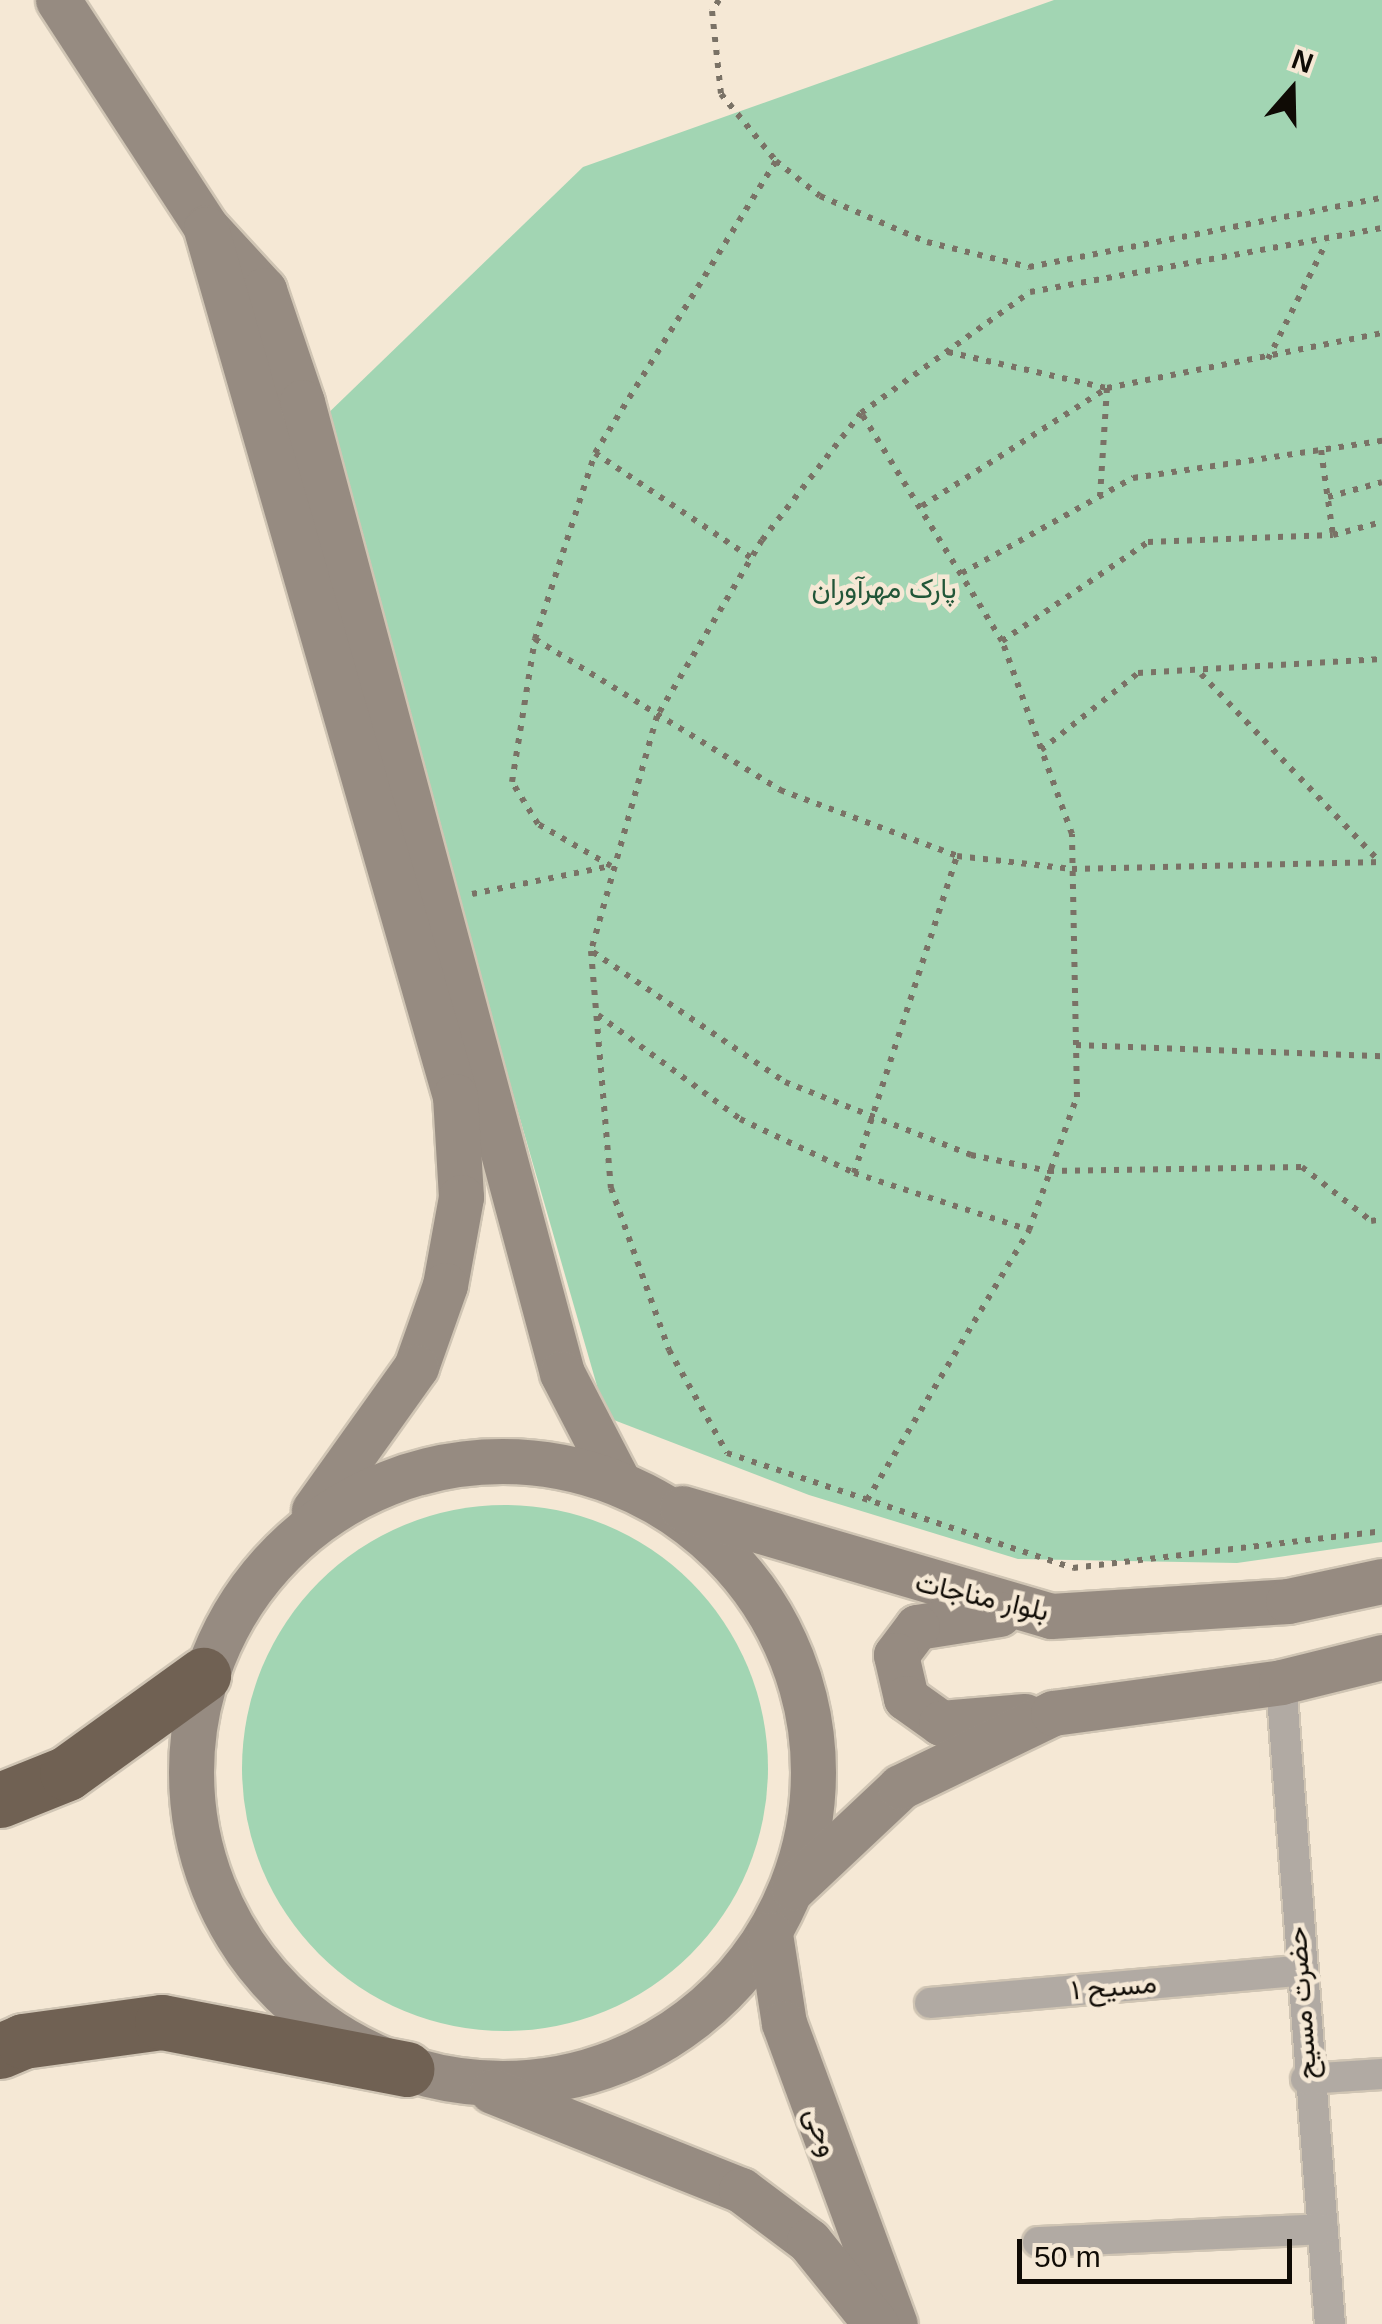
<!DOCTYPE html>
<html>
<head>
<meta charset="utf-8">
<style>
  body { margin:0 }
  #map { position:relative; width:1382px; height:2324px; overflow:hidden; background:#f5e8d5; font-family:Helvetica,Vazirmatn,sans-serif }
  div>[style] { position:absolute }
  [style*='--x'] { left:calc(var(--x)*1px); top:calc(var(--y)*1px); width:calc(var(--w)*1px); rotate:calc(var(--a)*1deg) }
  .green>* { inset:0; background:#a2d5b3 }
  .round { border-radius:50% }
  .path>* { height:6px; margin-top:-3px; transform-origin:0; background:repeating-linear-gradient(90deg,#7a7266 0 5px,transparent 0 13px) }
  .roads { filter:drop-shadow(2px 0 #d0c5b4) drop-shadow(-2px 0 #d0c5b4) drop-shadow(0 2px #d0c5b4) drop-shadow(0 -2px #d0c5b4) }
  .street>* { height:30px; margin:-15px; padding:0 15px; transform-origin:15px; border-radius:15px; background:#b1aaa3 }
  .secondary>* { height:45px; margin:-22.5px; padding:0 22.5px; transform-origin:22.5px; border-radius:22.5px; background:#968b81 }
  .secondary>.ring { margin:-22.5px; padding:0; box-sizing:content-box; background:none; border:45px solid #968b81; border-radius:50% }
  .highway>* { height:55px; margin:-27.5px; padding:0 27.5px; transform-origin:27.5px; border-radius:27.5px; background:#706153 }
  span { translate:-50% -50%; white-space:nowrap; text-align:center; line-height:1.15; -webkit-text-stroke:9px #f5e8d5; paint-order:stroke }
  .park-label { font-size:28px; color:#215638 }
  .street-label { font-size:28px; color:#0f0b05 }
  .north { position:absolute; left:1242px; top:40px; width:100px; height:100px; -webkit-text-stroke:8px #f5e8d5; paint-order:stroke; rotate:20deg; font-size:28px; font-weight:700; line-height:40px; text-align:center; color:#0f0b05 }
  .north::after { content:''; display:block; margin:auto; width:35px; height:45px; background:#0f0b05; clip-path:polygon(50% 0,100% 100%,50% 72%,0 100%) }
  .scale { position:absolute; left:1017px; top:2239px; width:275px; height:45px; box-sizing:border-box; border:5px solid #0f0b05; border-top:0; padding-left:12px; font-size:30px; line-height:35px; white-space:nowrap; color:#0f0b05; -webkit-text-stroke:8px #f5e8d5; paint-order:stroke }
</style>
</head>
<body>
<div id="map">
  <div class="green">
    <i style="clip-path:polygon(1054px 0,1382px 0,1382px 1542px,1237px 1563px,1018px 1559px,809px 1495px,606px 1417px,319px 422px,583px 167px)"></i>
    <i class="round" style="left:242px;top:1505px;width:526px;height:526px"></i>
  </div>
  <div class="path">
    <i style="--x:719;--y:0;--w:13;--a:122"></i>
    <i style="--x:712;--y:11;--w:83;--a:83.8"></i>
    <i style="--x:721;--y:94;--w:87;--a:50.6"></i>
    <i style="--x:776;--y:161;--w:56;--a:38.5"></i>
    <i style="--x:820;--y:196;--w:116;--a:23.3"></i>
    <i style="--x:927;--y:242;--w:105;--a:13.8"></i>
    <i style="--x:1029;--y:267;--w:360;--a:-11.1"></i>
    <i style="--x:948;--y:352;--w:163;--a:12.8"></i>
    <i style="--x:1107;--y:388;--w:108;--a:93.7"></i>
    <i style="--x:1268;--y:359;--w:130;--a:-63.4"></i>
    <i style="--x:861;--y:413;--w:208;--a:-35.6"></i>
    <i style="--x:1030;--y:292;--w:358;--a:-10.3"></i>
    <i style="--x:1321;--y:450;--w:86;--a:82"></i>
    <i style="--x:595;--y:453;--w:188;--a:33.9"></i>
    <i style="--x:1328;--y:497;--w:56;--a:-15.5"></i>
    <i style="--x:922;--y:506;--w:219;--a:-32.5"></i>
    <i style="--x:1107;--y:388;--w:280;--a:-11.3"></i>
    <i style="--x:962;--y:573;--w:196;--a:-29.1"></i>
    <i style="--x:1133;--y:478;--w:252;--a:-8.5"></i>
    <i style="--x:535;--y:639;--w:288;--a:31.6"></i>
    <i style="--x:780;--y:790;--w:189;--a:20.4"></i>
    <i style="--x:957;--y:856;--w:116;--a:6.4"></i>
    <i style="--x:1072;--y:869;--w:310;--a:-1.3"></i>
    <i style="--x:1002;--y:641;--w:176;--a:-34.1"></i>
    <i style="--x:1148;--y:542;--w:185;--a:-2.2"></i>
    <i style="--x:1333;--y:535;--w:51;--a:-14.9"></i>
    <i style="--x:1201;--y:674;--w:258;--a:46.4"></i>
    <i style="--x:1041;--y:750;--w:124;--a:-38.4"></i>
    <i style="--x:1138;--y:673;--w:244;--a:-3.3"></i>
    <i style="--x:472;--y:894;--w:142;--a:-11.4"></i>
    <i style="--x:611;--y:866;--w:84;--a:-150.1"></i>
    <i style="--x:538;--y:824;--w:49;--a:-121.8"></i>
    <i style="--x:512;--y:782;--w:145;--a:-80.9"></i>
    <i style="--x:535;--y:639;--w:195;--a:-72.1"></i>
    <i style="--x:595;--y:453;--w:344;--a:-58.2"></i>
    <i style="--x:593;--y:952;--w:232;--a:34.1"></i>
    <i style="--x:785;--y:1082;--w:200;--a:21.4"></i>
    <i style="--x:971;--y:1155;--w:80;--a:11.6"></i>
    <i style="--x:1049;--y:1171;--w:253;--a:-0.9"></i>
    <i style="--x:1302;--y:1167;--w:88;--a:38"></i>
    <i style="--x:1371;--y:1221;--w:11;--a:-10"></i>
    <i style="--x:598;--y:1015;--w:176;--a:36.2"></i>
    <i style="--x:740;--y:1119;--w:126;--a:25.3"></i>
    <i style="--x:854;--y:1173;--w:184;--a:18"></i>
    <i style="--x:1076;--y:1045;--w:306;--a:2.1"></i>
    <i style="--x:854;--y:1173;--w:333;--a:-72"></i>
    <i style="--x:867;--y:1500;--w:315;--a:-59"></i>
    <i style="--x:1029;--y:1230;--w:141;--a:-70.2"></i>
    <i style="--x:1077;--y:1097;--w:263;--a:-91.1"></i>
    <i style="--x:1072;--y:834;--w:205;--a:-109.9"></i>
    <i style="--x:1002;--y:641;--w:268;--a:-121.7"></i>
    <i style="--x:861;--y:413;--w:161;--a:127.9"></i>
    <i style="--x:762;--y:540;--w:205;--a:120.8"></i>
    <i style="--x:657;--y:716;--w:244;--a:105.7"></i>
    <i style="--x:591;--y:951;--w:238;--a:85.2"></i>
    <i style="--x:611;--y:1188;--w:172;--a:70.3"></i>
    <i style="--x:669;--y:1350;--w:118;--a:60.6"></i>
    <i style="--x:727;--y:1453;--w:365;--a:18.4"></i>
    <i style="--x:1073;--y:1568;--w:311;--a:-6.8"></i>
  </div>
  <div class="roads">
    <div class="street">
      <i style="--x:1281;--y:1682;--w:644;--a:85.64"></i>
      <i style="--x:930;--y:2003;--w:370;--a:-5"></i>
      <i style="--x:1306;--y:2079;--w:76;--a:-3.8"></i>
      <i style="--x:1038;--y:2242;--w:285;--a:-2.6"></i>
    </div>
    <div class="secondary">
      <i style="--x:58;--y:0;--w:271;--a:56.9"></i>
      <i style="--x:206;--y:227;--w:86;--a:47.4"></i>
      <i style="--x:264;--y:290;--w:118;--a:71.3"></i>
      <i style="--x:302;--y:402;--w:1005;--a:75.01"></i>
      <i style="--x:562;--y:1373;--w:124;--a:62.6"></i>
      <i style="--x:206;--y:229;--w:902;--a:73.98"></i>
      <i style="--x:455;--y:1096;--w:101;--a:86.6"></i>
      <i style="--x:461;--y:1197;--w:89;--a:100.3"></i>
      <i style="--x:445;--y:1285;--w:87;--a:109.5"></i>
      <i style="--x:416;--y:1367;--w:176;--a:125.5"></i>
      <i class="ring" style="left:191px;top:1461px;width:577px;height:577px"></i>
      <i style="--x:682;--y:1508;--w:384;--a:16.3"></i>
      <i style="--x:1051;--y:1616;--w:237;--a:-3.6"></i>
      <i style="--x:1288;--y:1601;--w:96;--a:-12"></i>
      <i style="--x:999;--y:1614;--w:83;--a:171"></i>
      <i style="--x:917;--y:1627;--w:35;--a:127"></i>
      <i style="--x:896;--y:1655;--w:44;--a:76.9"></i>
      <i style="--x:906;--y:1698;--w:43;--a:35.5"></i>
      <i style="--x:941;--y:1723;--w:84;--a:-4.8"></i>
      <i style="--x:793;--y:1888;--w:147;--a:-43.3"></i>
      <i style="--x:900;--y:1787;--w:170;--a:-25.8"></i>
      <i style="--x:1053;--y:1713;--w:230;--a:-7.7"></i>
      <i style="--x:1281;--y:1682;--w:104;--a:-13.9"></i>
      <i style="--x:770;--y:1934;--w:90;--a:81.1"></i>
      <i style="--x:784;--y:2023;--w:321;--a:69.8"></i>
      <i style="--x:492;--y:2091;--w:268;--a:21.7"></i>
      <i style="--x:741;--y:2190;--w:85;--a:36.9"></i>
      <i style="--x:809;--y:2241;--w:107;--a:51.1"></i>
    </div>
    <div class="highway">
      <i style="--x:0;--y:1800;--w:72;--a:-21.9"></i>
      <i style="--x:67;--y:1773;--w:168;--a:-35.8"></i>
      <i style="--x:0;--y:2051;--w:25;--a:-23"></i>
      <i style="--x:23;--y:2041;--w:140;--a:-7.8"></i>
      <i style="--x:162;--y:2022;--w:249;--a:10.9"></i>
    </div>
  </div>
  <div class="park-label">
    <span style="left:884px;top:589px">پارک مهرآوران</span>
  </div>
  <div class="street-label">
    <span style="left:982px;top:1597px;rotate:13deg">بلوار مناجات</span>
    <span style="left:1114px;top:1987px;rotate:-5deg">مسیح ۱</span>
    <span style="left:1302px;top:2003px;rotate:-94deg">حضرت مسیح</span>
    <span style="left:821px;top:2132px;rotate:70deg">وحی</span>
  </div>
  <div class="north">N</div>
  <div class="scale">50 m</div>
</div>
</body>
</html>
